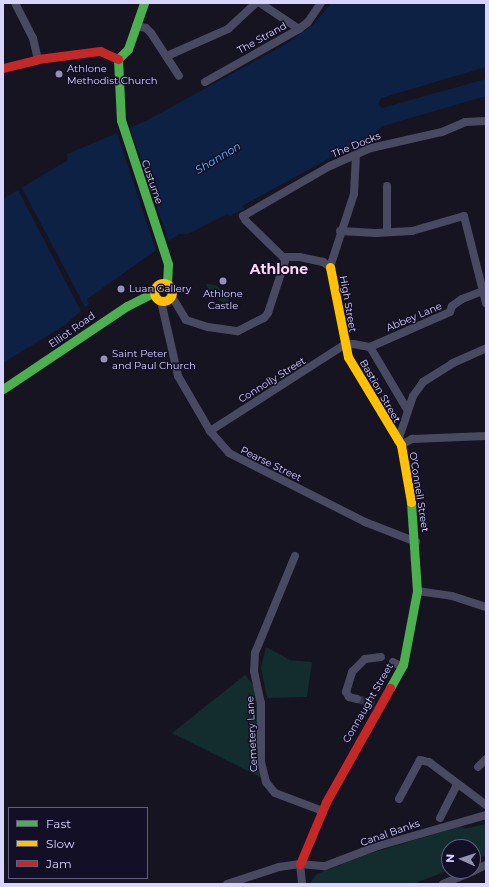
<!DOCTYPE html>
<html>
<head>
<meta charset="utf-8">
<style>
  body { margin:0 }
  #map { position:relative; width:489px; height:887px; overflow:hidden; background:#161421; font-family:Montserrat,sans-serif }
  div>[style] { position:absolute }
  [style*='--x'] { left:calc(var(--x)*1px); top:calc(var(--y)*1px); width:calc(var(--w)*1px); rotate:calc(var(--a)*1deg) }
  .green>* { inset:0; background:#132c2d }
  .water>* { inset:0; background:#0d2144 }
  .pier>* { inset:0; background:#161421 }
  .street-tunnel>* { height:8px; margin-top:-4px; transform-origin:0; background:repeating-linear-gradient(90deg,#333142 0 8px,transparent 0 12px) }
  .street>* { height:8px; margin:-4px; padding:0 4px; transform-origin:4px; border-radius:4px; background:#4a4962 }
  .fast>* { height:9px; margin:-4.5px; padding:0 4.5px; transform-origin:4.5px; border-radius:4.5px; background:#4caf50 }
  .slow>* { height:9px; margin:-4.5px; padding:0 4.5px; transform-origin:4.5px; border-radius:4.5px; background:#ffc107 }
  .slow>.ring { margin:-4.5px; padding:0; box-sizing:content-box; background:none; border:9px solid #ffc107; border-radius:50% }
  .jam>* { height:9px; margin:-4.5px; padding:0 4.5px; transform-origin:4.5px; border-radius:4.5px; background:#c62828 }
  .dots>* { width:11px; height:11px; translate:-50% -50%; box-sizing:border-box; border:2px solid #130f26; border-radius:50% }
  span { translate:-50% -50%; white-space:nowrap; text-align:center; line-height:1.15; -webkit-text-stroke:3px #130f26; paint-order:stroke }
  .street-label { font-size:10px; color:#d9d4ff }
  .poi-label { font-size:10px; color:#d9d4ff }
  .left { translate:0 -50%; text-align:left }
  .water-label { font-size:11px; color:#62b6ff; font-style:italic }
  .district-label { font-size:14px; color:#ffd6f0; font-weight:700 }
  .frame { position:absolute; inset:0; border:4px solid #d9d4ff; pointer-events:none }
  .legend { position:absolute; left:8px; top:807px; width:140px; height:72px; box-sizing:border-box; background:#130f26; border:1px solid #625e7d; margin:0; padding:5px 7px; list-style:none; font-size:12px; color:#d9d4ff }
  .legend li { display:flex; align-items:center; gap:8px; height:20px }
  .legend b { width:20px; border:1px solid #625e7d }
  .north { position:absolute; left:441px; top:839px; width:40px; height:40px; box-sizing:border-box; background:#130f26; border:1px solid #625e7d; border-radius:50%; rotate:273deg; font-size:11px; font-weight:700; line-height:16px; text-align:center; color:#d9d4ff }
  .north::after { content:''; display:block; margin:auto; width:14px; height:18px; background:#9591b1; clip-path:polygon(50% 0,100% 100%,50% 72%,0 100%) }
</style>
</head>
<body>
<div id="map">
  <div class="green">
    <i style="clip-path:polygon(206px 284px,216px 285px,229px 297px,227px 305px,210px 294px)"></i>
    <i style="clip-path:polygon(266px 647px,290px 660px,312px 662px,307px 697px,267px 698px,261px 668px)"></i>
    <i style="clip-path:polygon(245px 675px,254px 686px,258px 708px,258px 768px,260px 777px,172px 733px)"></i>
    <i style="clip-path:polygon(486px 824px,486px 855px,473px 860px,473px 847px,449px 847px,449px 870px,413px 884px,309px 884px,317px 874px,365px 855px,458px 827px,467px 828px)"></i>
  </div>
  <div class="water">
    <i style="clip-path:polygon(331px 3px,486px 3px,486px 96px,383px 126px,372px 135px,242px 206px,244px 209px,230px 216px,227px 214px,188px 234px,179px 234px,87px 299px,89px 304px,65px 325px,3px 363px,3px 199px,68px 160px,67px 154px,146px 121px,286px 44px,313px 25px)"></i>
  </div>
  <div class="pier">
    <i style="clip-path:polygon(486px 67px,486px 79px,382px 108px,378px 104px,381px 98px)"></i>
    <i style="clip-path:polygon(129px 125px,169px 242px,156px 251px,117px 133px)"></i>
    <i style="clip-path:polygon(21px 186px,86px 309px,82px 313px,17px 188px)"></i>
  </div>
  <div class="street-tunnel">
    <i style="--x:357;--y:699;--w:18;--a:16"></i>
  </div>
  <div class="street">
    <i style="--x:15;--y:3;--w:39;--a:63"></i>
    <i style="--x:33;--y:38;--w:22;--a:77"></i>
    <i style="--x:260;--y:3;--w:47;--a:33.7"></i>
    <i style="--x:136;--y:26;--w:10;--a:11"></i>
    <i style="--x:146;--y:28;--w:7;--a:45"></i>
    <i style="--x:151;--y:33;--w:51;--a:56.9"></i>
    <i style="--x:167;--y:56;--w:67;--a:-23.9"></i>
    <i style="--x:228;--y:29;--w:38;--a:-43"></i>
    <i style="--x:205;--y:82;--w:108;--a:-29.4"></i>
    <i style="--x:299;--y:29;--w:11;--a:-38"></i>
    <i style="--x:308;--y:22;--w:23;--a:-56"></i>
    <i style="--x:356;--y:155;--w:39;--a:93"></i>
    <i style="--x:354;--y:194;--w:77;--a:108.2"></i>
    <i style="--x:330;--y:267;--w:9;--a:-144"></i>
    <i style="--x:323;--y:262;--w:24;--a:-168"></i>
    <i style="--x:300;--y:257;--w:17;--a:180"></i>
    <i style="--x:283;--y:257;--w:52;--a:-135.8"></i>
    <i style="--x:246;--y:221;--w:6;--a:-121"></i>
    <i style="--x:243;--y:216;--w:100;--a:-29.9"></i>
    <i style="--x:330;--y:166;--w:45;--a:-23.7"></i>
    <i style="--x:371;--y:148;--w:73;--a:-12.7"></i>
    <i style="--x:442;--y:132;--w:25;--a:-23"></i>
    <i style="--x:465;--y:122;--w:21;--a:-3"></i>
    <i style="--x:340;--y:231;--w:36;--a:3"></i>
    <i style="--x:376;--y:233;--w:36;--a:-3"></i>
    <i style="--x:412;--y:231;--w:54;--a:-16.1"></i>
    <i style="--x:464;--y:216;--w:90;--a:75.8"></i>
    <i style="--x:387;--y:232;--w:46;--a:-90"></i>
    <i style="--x:171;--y:295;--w:29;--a:59"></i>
    <i style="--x:186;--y:320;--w:23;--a:18"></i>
    <i style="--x:208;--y:327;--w:30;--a:8"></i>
    <i style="--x:238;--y:331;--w:29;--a:-27"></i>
    <i style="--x:264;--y:318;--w:6;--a:-51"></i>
    <i style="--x:268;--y:313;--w:58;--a:-71.9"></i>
    <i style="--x:161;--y:301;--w:77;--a:77.2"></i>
    <i style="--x:178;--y:376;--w:64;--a:59.8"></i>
    <i style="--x:210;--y:431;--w:29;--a:49"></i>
    <i style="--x:229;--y:453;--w:153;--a:26.9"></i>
    <i style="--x:365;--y:522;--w:55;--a:21.4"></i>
    <i style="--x:370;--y:347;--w:87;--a:-23.6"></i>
    <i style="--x:450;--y:312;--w:6;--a:-72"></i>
    <i style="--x:452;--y:306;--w:12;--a:-35"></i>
    <i style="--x:462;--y:299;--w:22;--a:-21"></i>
    <i style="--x:210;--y:431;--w:159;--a:-32.7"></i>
    <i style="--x:344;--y:345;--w:9;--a:-6"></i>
    <i style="--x:353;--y:344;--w:17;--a:10"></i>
    <i style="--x:370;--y:347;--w:74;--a:59.3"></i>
    <i style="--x:398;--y:441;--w:47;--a:-71.6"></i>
    <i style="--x:413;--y:396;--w:17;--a:-54"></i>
    <i style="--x:423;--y:382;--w:36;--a:-32"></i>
    <i style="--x:453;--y:363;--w:36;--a:-24"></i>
    <i style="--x:401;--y:445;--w:13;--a:-29"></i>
    <i style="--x:412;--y:439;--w:74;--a:-2.3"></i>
    <i style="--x:295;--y:556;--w:105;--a:112.4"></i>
    <i style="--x:255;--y:653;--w:18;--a:93"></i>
    <i style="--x:254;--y:671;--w:33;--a:78"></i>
    <i style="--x:261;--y:703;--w:59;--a:90"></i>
    <i style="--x:261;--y:762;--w:21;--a:76"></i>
    <i style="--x:266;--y:782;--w:14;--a:51"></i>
    <i style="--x:275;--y:793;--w:51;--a:20.6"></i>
    <i style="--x:417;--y:591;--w:35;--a:8"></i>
    <i style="--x:452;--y:596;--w:36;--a:18"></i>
    <i style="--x:393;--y:662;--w:10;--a:29"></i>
    <i style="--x:357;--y:699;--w:8;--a:-166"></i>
    <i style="--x:349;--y:697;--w:6;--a:-121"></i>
    <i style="--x:346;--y:692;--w:21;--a:-73"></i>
    <i style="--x:352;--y:672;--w:18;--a:-45"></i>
    <i style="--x:365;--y:659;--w:16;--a:-7"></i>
    <i style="--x:478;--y:767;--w:11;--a:-45"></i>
    <i style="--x:399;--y:799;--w:44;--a:-61.7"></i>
    <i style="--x:420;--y:760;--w:9;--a:13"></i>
    <i style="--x:429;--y:762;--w:71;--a:37"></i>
    <i style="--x:440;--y:818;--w:38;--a:-63"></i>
    <i style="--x:300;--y:864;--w:20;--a:84"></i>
    <i style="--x:473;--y:871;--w:14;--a:-25"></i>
    <i style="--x:227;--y:884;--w:55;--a:-18.1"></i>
    <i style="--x:279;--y:867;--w:21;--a:-8"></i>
    <i style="--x:300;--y:864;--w:25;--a:5"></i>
    <i style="--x:325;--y:866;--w:57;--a:-20.7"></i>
    <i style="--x:378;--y:846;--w:112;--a:-16"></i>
    <i style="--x:443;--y:884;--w:33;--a:-23"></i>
  </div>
  <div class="fast">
    <i style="--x:118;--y:59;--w:61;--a:87.2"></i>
    <i style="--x:121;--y:120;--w:151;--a:71.9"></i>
    <i style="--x:168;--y:264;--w:20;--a:93"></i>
    <i style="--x:118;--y:59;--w:14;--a:-45"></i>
    <i style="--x:128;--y:49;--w:49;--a:-70.8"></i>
    <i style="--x:3;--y:389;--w:149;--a:-33.8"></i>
    <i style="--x:127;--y:306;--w:31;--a:-27"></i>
    <i style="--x:390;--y:688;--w:26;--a:-61"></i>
    <i style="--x:403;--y:665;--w:75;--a:-79.3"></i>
    <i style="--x:417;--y:591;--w:89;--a:-93.9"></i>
  </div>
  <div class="slow">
    <i style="--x:330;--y:267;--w:92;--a:78.7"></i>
    <i style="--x:348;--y:357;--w:103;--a:58.9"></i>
    <i style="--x:401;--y:445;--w:58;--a:80"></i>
    <i class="ring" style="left:154px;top:283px;width:9px;height:9px"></i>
  </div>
  <div class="jam">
    <i style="--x:3;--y:68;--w:36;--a:-14"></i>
    <i style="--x:38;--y:59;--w:63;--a:-7.4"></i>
    <i style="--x:100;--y:51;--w:20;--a:24"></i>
    <i style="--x:300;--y:864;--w:67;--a:-67.2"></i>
    <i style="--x:326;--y:802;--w:131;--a:-60.7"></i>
  </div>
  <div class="dots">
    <i style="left:59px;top:74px;background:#9591b1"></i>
    <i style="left:223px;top:281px;background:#9591b1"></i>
    <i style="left:121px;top:289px;background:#9591b1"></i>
    <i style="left:104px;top:359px;background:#9591b1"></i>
  </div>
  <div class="street-label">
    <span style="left:262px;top:38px;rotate:-29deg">The Strand</span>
    <span style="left:356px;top:145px;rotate:-22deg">The Docks</span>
    <span style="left:152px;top:182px;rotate:71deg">Custume</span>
    <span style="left:348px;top:304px;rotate:80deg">High Street</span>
    <span style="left:414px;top:317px;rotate:-23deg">Abbey Lane</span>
    <span style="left:72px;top:330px;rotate:-35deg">Elliot Road</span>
    <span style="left:272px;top:380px;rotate:-32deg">Connolly Street</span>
    <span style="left:380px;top:391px;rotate:60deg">Bastion Street</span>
    <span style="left:271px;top:464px;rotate:26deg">Pearse Street</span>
    <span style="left:419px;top:492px;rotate:81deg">O'Connell Street</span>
    <span style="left:368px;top:703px;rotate:-60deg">Connaught Street</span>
    <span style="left:252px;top:734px;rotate:-93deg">Cemetery Lane</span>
    <span style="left:390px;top:833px;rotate:-19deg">Canal Banks</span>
  </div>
  <div class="poi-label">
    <span class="left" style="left:67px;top:74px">Athlone<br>Methodist Church</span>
    <span class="left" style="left:129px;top:289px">Luan Gallery</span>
    <span style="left:223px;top:299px">Athlone<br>Castle</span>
    <span class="left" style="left:112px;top:359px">Saint Peter<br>and Paul Church</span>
  </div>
  <div class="water-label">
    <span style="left:218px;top:158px;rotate:-31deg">Shannon</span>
  </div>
  <div class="district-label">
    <span style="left:279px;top:269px">Athlone</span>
  </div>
  <div class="frame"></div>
  <ul class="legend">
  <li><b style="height:5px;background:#4caf50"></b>Fast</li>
  <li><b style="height:5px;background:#ffc107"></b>Slow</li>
  <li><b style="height:5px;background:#c62828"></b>Jam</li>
  </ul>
  <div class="north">N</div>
</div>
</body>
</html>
